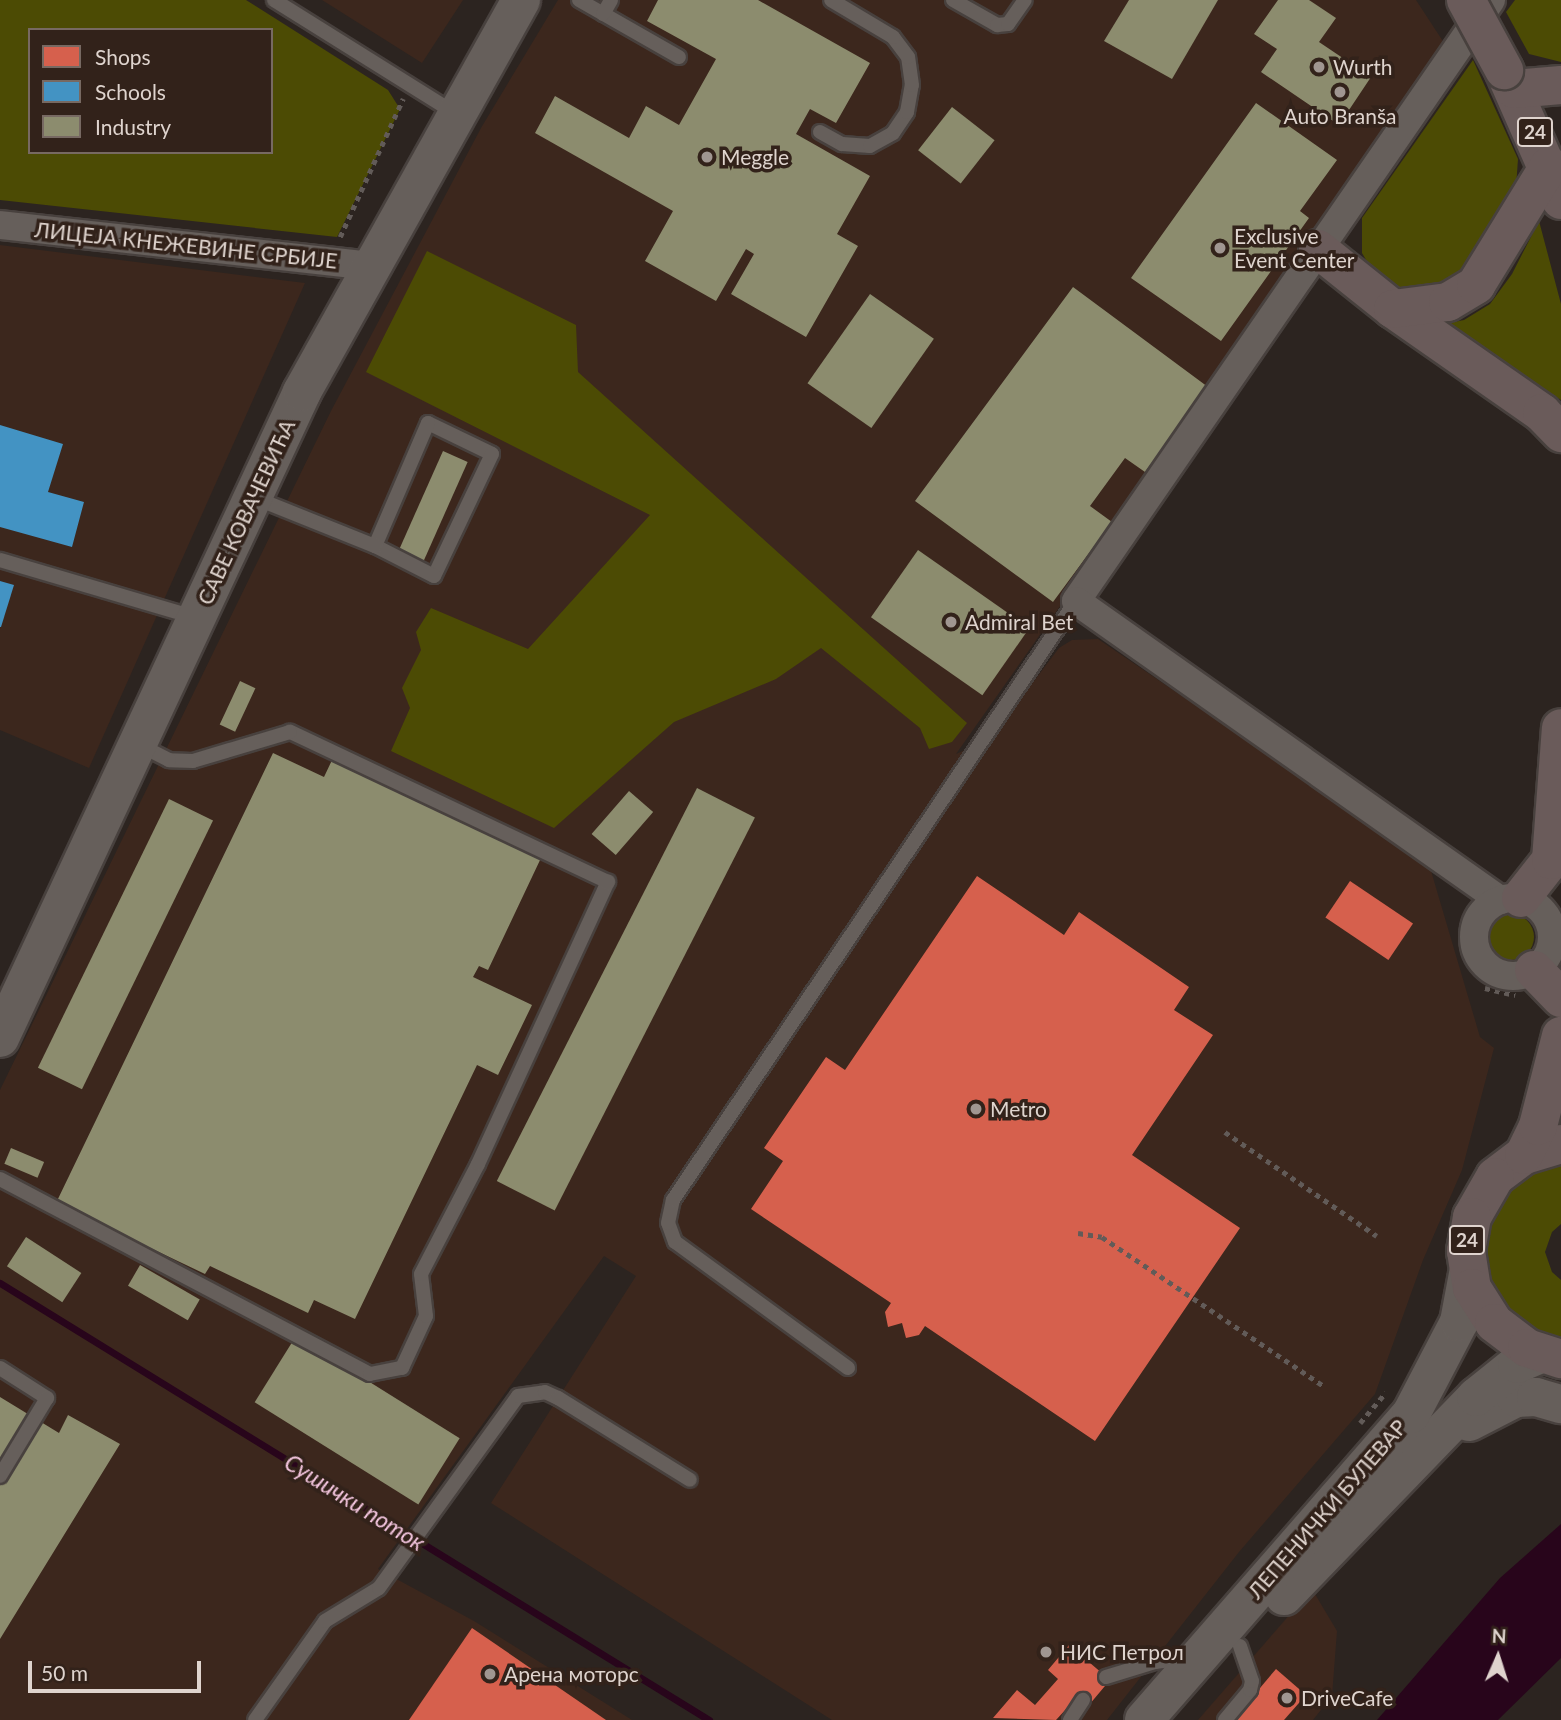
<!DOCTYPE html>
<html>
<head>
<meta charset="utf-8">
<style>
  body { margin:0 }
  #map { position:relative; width:1561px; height:1720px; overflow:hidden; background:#2c2420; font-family:Lato,sans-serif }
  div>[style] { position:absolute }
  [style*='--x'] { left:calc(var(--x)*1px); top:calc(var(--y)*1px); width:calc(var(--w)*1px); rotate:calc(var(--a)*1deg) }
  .built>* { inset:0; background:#3c271d }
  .green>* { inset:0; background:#4c4b04 }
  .round { border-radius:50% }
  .water>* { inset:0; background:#28051b }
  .shops>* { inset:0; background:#d6604d; transform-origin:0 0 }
  .schools>* { inset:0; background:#4393c3 }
  .industry>* { inset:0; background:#8c8c6e; transform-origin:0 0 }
  .stream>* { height:7px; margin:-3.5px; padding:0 3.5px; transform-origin:3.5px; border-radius:3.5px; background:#28051b }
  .path>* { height:4.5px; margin-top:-2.25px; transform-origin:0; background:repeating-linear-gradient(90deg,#625b58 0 5px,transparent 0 10px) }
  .roads { filter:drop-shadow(2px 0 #48413e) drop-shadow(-2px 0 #48413e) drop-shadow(0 2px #48413e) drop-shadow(0 -2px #48413e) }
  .lane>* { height:14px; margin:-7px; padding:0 7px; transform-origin:7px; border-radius:7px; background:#665f5b }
  .street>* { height:28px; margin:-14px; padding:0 14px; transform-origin:14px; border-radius:14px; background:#665f5b }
  .street>.ring { margin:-14px; padding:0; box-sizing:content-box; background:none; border:28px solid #665f5b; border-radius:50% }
  .secondary>* { height:38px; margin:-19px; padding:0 19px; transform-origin:19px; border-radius:19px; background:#665f5b }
  .primary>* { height:38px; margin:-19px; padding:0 19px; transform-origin:19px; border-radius:19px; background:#6a5b5a }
  .bridges { filter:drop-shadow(2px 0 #48413e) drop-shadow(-2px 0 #48413e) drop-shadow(0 2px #48413e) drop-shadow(0 -2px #48413e) }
  .primary-bridge>* { height:38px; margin:-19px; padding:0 19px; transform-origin:19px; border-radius:19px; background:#6a5b5a }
  .dots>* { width:19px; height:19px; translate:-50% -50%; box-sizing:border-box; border:4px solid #32221a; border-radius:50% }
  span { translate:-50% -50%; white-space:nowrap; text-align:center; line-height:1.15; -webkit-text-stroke:7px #32221a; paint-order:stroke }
  .shield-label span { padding:2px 5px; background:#32221a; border:2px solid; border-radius:5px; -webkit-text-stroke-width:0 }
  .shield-label { font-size:19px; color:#dfd4ce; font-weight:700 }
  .poi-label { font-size:21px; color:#dfd4ce }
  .left { translate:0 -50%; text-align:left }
  .street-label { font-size:21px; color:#dfd4ce }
  .water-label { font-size:23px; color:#f3c5de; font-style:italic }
  .legend { position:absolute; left:28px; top:28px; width:245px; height:126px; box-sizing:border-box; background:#32221a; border:2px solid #776962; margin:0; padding:9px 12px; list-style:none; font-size:21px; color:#dfd4ce }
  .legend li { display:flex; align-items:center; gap:14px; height:35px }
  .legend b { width:35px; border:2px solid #776962 }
  .north { position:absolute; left:1463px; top:1622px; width:70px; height:70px; -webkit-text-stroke:5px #32221a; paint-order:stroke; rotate:3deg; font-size:19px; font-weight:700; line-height:28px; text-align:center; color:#dfd4ce }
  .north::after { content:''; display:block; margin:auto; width:24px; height:32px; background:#dfd4ce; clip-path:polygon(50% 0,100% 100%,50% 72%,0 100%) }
  .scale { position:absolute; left:28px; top:1661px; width:173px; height:32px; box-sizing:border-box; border:4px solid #dfd4ce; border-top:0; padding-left:9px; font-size:21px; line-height:24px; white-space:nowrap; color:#dfd4ce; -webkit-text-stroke:5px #32221a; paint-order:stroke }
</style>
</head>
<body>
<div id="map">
  <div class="built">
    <i style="clip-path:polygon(322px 0,463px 0,422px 63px)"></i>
    <i style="clip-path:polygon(558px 0,1416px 0,1450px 52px,956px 754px,990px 739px,1059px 648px,1072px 640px,1098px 639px,1429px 864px,1480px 1037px,1494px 1048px,1462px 1170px,1423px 1260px,1375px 1394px,1239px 1552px,1107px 1720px,832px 1720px,491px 1503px,636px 1276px,604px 1256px,378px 1569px,474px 1621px,632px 1720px,0 1720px,0 1090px,331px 411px,481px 128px)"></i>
    <i style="clip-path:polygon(0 245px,305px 283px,89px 768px,0 730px)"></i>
    <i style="clip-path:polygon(1312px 1589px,1337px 1631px,1332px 1696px,1313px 1720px,1198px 1720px)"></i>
  </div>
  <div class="green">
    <i style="clip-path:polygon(evenodd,0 0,246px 0,388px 90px,400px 109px,337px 237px,0 200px,0 0,30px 30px,271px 30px,271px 152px,30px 152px,30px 30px)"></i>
    <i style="clip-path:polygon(1515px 0,1561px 0,1561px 62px,1529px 54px,1506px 12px)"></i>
    <i style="clip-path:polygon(1473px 60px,1518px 159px,1516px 187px,1457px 283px,1417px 293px,1398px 288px,1372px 270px,1362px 253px,1362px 218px)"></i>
    <i style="clip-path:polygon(1539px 221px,1561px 304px,1561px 400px,1444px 324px,1464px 320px,1490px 304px,1512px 274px)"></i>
    <i style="clip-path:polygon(427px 251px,576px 325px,578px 372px,967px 723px,952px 742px,929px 749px,920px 728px,821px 648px,776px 679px,674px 722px,554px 828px,391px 751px,410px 708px,402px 688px,421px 650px,416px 632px,431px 608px,528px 649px,650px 515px,366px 372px)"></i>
    <i class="round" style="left:1488px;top:914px;width:46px;height:46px"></i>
    <i style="clip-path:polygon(1561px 1159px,1561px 1224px,1552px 1232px,1545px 1252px,1552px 1272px,1561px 1280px,1561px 1342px,1525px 1329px,1494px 1294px,1483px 1256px,1490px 1217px,1512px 1184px,1545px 1163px)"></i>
  </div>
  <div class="water">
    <i style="clip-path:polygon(1561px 1524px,1561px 1658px,1498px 1720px,1377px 1720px,1500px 1578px)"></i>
  </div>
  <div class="shops">
    <i style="clip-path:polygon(977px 876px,1064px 935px,1079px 912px,1189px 987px,1174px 1010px,1213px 1035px,1132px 1155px,1240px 1228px,1095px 1441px,925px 1326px,919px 1335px,906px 1338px,902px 1323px,888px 1327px,885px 1312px,891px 1303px,751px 1209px,783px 1161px,764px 1148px,826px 1057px,845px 1070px)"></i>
    <i style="left:1350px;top:881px;width:76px;height:44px;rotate:34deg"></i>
    <i style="clip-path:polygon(472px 1628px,606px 1720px,409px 1720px)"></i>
    <i style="clip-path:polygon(1069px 1645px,1110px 1680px,1089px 1705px,1078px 1696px,1056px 1720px,993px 1718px,1017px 1690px,1035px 1705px,1058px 1679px,1048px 1670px)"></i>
    <i style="clip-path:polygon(1276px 1669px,1306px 1695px,1284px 1720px,1233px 1720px)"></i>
  </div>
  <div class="schools">
    <i style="clip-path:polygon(0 425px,63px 444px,48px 492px,84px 502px,72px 547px,0 527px)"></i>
    <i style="clip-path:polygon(0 581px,14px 585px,1px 627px,0 627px)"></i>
  </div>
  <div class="industry">
    <i style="clip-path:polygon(658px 0,758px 0,870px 63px,836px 123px,810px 109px,796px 134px,870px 176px,837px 234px,858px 246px,806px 337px,731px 294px,754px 254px,746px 249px,716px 301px,645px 261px,673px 211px,535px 133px,555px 96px,629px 138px,646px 106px,679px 125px,716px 59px,647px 21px)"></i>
    <i style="clip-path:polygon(1129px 0,1218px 0,1172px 79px,1104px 41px)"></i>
    <i style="clip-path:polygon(1278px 0,1309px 0,1336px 18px,1319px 42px,1371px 77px,1339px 125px,1261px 72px,1277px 49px,1254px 34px)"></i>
    <i style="clip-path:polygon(1256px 103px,1337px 160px,1300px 211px,1309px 218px,1221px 341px,1131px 278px)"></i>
    <i style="left:952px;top:107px;width:54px;height:55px;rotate:38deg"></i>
    <i style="clip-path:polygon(1073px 287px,1208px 387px,1145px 472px,1125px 458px,1090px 506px,1112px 522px,1053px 602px,915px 501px)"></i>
    <i style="left:870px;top:294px;width:78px;height:109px;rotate:35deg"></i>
    <i style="left:443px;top:451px;width:27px;height:111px;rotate:24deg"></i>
    <i style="left:918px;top:550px;width:136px;height:82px;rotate:35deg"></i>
    <i style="left:240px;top:681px;width:17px;height:48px;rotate:25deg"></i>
    <i style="clip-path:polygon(273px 753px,324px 777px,333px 758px,541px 858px,488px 970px,479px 966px,473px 977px,532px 1005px,498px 1075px,477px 1065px,355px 1319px,314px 1300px,308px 1313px,210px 1266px,205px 1274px,56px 1203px)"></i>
    <i style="left:697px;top:788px;width:65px;height:441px;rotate:27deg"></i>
    <i style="left:629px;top:791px;width:32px;height:57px;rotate:41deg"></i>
    <i style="left:169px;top:799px;width:49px;height:299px;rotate:26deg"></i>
    <i style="left:11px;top:1148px;width:36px;height:17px;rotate:23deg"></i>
    <i style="left:26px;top:1237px;width:66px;height:35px;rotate:33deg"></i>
    <i style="left:140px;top:1265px;width:69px;height:24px;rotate:30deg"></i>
    <i style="left:296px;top:1336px;width:193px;height:78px;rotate:32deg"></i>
    <i style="clip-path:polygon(0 1397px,59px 1433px,68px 1415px,120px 1444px,0 1639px)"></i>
  </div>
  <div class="stream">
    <i style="--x:0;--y:1283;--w:833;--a:31.65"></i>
  </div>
  <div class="path">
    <i style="--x:340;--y:237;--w:152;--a:-65.5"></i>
    <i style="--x:1485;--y:988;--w:31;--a:13"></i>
    <i style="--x:1225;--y:1132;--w:184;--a:34.4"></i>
    <i style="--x:1078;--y:1233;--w:24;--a:9"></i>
    <i style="--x:1102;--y:1237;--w:267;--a:33.9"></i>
    <i style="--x:1360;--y:1423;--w:40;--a:-50"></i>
  </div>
  <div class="roads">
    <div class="lane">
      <i style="--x:274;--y:0;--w:213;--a:32"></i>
      <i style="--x:579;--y:0;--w:115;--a:29.7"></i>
      <i style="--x:953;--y:0;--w:51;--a:29.6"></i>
      <i style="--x:997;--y:25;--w:11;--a:-5"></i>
      <i style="--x:1008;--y:24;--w:29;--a:-55"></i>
      <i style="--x:603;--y:14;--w:16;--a:-60"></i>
      <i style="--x:820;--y:132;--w:25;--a:29"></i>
      <i style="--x:842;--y:144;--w:28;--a:4"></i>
      <i style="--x:870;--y:146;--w:26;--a:-29"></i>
      <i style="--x:893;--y:133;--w:25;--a:-56"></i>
      <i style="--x:907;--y:112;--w:27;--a:-80"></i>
      <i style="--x:912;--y:85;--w:28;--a:-98"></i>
      <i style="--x:908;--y:57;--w:25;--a:-127"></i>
      <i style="--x:893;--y:37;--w:72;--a:-149.2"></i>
      <i style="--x:428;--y:423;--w:71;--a:25.8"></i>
      <i style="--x:492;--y:454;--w:135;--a:115.4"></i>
      <i style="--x:434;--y:576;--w:66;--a:-153"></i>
      <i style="--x:375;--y:546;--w:134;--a:-66.7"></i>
      <i style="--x:253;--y:497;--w:131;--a:21.9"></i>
      <i style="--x:0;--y:560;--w:202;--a:16.4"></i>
      <i style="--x:0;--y:1179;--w:418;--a:27.8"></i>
      <i style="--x:370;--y:1374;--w:33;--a:-11"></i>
      <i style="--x:402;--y:1368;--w:57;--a:-65.2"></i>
      <i style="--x:426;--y:1316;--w:42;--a:-96.8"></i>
      <i style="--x:421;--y:1274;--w:124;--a:-62.6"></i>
      <i style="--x:478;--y:1164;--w:311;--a:-65.3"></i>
      <i style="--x:608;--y:882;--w:352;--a:-154.7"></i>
      <i style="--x:290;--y:732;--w:101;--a:163.4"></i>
      <i style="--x:193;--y:761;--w:24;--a:-178"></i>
      <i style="--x:169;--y:760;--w:33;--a:-153"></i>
      <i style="--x:0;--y:1368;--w:56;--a:32.6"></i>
      <i style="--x:47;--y:1398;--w:91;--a:121.1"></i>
      <i style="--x:848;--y:1368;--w:214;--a:-143.9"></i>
      <i style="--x:675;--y:1242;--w:20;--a:-110"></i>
      <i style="--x:668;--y:1223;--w:24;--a:-78"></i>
      <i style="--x:673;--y:1200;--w:722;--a:-56.07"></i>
      <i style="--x:1106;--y:1677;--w:51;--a:-17"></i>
      <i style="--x:1155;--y:1662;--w:34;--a:-7"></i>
      <i style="--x:255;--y:1720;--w:121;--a:-54.7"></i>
      <i style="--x:325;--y:1621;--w:63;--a:-31.4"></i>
      <i style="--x:379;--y:1588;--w:237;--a:-54.1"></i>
      <i style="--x:518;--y:1396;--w:27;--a:-8"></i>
      <i style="--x:545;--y:1392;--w:14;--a:25"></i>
      <i style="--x:558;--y:1398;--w:155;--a:31.8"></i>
      <i style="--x:1070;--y:1720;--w:24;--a:-57"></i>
      <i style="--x:1225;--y:1720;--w:39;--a:-50"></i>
      <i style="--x:1250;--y:1690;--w:9;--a:-77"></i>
      <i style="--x:1252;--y:1681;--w:37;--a:-109"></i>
    </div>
    <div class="street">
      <i style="--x:1491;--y:0;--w:730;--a:124.63"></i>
      <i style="--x:1076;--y:601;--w:519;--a:35.19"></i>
      <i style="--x:0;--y:225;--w:373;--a:6.3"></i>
      <i class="ring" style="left:1474px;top:898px;width:50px;height:50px"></i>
    </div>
    <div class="secondary">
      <i style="--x:0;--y:1038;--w:713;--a:-64.94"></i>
      <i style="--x:302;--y:392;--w:449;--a:-60.8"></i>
      <i style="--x:1469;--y:1422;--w:53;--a:-27.1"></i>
      <i style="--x:1516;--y:1398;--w:20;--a:-3"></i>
      <i style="--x:1536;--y:1397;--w:26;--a:16"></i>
      <i style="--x:1284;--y:1596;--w:277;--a:-46"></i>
      <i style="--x:1476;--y:1397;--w:53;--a:-38.8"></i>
      <i style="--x:1517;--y:1364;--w:25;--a:-23"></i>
      <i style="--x:1144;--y:1720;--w:406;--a:-48.9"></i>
      <i style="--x:1411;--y:1414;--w:104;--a:-62.4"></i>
      <i style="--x:1459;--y:1322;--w:49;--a:-79.4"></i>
    </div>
    <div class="primary">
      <i style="--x:1504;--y:70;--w:142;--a:66.3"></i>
      <i style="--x:1514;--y:89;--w:47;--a:-4.9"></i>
      <i style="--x:1318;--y:249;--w:96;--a:38.7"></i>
      <i style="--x:1393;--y:309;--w:182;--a:34.9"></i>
      <i style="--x:1542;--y:413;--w:28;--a:46"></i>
      <i style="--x:1393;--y:309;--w:55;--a:-7.3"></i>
      <i style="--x:1448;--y:302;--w:33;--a:-31"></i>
      <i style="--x:1476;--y:285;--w:140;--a:-58.5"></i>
      <i style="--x:1521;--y:898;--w:48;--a:-51.7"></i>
      <i style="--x:1551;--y:860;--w:132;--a:-85.7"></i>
      <i style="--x:1534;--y:970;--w:39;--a:46"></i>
      <i style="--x:1561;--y:1144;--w:39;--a:163"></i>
      <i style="--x:1524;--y:1155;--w:36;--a:143"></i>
      <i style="--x:1495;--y:1177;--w:46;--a:119.9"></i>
      <i style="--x:1472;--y:1217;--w:35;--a:100"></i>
      <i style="--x:1466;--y:1251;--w:37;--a:81"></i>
      <i style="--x:1472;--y:1288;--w:41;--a:57.8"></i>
      <i style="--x:1494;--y:1323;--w:41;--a:37.1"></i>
      <i style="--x:1527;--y:1348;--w:36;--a:18"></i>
      <i style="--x:1524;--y:1155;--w:32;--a:-64"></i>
      <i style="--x:1538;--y:1126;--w:93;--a:-75.7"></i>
    </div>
  </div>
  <div class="bridges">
    <div class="primary-bridge">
      <i style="--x:1466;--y:0;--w:80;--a:61.5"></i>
    </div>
  </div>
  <div class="dots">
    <i style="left:1319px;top:67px;background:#a09691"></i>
    <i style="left:1340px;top:92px;background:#a09691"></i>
    <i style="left:707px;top:157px;background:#a09691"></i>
    <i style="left:1220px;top:248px;background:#a09691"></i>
    <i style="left:951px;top:622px;background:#a09691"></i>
    <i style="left:976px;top:1109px;background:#a09691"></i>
    <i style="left:1046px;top:1652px;background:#a09691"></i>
    <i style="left:490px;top:1674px;background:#a09691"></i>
    <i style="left:1287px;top:1698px;background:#a09691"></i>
  </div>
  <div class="shield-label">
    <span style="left:1535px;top:132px">24</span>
    <span style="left:1467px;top:1240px">24</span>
  </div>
  <div class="poi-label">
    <span class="left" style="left:1333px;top:67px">Wurth</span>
    <span style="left:1340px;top:116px">Auto Branša</span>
    <span class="left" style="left:721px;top:157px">Meggle</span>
    <span class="left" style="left:1234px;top:248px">Exclusive<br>Event Center</span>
    <span class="left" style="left:965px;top:622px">Admiral Bet</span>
    <span class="left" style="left:990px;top:1109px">Metro</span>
    <span class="left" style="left:1060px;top:1652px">НИС Петрол</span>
    <span class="left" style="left:504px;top:1674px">Арена моторс</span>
    <span class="left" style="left:1301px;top:1698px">DriveCafe</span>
  </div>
  <div class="street-label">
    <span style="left:186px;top:245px;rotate:6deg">ЛИЦЕЈА КНЕЖЕВИНЕ СРБИЈЕ</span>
    <span style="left:246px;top:512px;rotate:-65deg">САВЕ КОВАЧЕВИЋА</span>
    <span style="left:1327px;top:1509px;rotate:-49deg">ЛЕПЕНИЧКИ БУЛЕВАР</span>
  </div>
  <div class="water-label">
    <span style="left:355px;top:1502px;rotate:32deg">Сушички поток</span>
  </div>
  <ul class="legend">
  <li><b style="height:19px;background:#d6604d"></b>Shops</li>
  <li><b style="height:19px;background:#4393c3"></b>Schools</li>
  <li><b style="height:19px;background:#8c8c6e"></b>Industry</li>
  </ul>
  <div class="north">N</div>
  <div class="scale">50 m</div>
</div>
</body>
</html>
